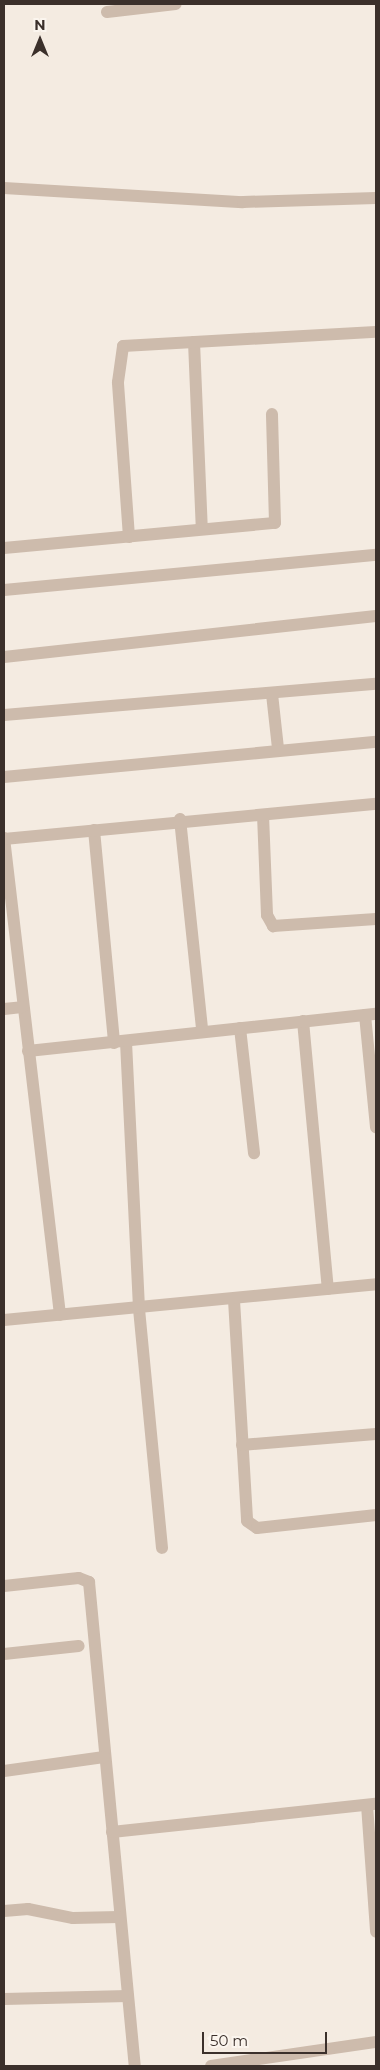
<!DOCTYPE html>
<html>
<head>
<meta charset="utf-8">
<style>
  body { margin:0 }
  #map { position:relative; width:380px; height:2070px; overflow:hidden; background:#f4ebe1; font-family:Montserrat,sans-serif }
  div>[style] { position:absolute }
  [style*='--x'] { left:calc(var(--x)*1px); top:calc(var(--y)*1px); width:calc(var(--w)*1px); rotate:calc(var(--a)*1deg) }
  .minor>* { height:12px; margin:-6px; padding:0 6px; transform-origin:6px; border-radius:6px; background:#cdbbac }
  span { translate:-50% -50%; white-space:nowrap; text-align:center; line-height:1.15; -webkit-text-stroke:4px #fbf5ee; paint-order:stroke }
  .frame { position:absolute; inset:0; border:5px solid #3b302b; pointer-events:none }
  .north { position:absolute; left:15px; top:15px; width:50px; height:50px; -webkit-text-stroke:4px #fbf5ee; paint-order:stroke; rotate:0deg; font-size:14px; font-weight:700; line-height:20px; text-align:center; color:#3b302b }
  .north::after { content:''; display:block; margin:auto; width:18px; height:22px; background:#3b302b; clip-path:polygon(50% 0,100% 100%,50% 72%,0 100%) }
  .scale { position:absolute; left:202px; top:2032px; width:125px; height:22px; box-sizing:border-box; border:2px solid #3b302b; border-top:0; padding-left:6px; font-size:15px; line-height:18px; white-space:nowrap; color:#3b302b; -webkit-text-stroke:4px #fbf5ee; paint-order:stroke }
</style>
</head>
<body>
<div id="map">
  <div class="minor">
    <i style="--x:107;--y:12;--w:69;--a:-6.6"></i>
    <i style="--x:4;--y:188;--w:239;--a:3.4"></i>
    <i style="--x:243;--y:202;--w:133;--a:-1.7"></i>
    <i style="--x:194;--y:342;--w:187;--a:87.6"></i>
    <i style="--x:129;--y:537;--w:155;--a:-94.1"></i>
    <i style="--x:118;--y:382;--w:36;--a:-82"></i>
    <i style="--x:123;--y:346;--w:253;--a:-3.2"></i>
    <i style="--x:4;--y:548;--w:272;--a:-5.3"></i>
    <i style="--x:275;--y:523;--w:109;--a:-91.6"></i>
    <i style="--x:4;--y:590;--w:374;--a:-5.4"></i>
    <i style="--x:4;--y:657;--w:374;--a:-6.3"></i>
    <i style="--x:272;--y:694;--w:54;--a:83.7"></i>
    <i style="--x:4;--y:715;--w:373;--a:-4.8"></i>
    <i style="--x:4;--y:777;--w:374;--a:-5.4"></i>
    <i style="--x:263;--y:815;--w:100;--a:87.7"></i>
    <i style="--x:267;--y:915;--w:13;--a:61"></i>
    <i style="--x:273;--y:926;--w:103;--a:-3.9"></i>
    <i style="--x:180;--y:819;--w:212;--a:84"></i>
    <i style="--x:94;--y:830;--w:214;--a:84.6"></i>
    <i style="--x:4;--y:838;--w:480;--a:83.3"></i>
    <i style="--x:4;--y:839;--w:374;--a:-5.4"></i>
    <i style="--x:4;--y:1009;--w:18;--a:-6"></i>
    <i style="--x:365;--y:1015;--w:113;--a:84.4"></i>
    <i style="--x:303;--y:1021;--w:269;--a:84.7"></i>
    <i style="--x:240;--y:1028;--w:126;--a:83.6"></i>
    <i style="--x:126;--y:1042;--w:267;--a:87.2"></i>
    <i style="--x:139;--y:1309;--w:240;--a:84.5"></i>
    <i style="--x:28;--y:1051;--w:350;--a:-6.1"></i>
    <i style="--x:234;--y:1300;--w:221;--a:86.6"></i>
    <i style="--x:247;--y:1521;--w:12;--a:35"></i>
    <i style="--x:257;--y:1528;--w:120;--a:-6.2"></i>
    <i style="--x:4;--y:1320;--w:374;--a:-5.5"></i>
    <i style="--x:242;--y:1445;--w:134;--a:-4.7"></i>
    <i style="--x:4;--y:1586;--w:75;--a:-6.1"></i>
    <i style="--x:79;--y:1578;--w:11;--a:22"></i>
    <i style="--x:89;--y:1582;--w:486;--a:84.6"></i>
    <i style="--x:4;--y:1654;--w:75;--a:-6.1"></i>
    <i style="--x:4;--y:1771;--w:101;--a:-8"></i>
    <i style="--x:367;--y:1805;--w:127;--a:85.9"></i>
    <i style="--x:112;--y:1832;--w:265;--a:-6.1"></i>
    <i style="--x:4;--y:1911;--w:24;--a:-5"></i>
    <i style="--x:28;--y:1909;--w:46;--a:11.3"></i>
    <i style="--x:73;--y:1918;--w:46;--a:-1.2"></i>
    <i style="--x:4;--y:1999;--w:124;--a:-1.4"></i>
    <i style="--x:211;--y:2066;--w:167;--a:-8.3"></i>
  </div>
  <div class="frame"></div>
  <div class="north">N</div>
  <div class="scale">50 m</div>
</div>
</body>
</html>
